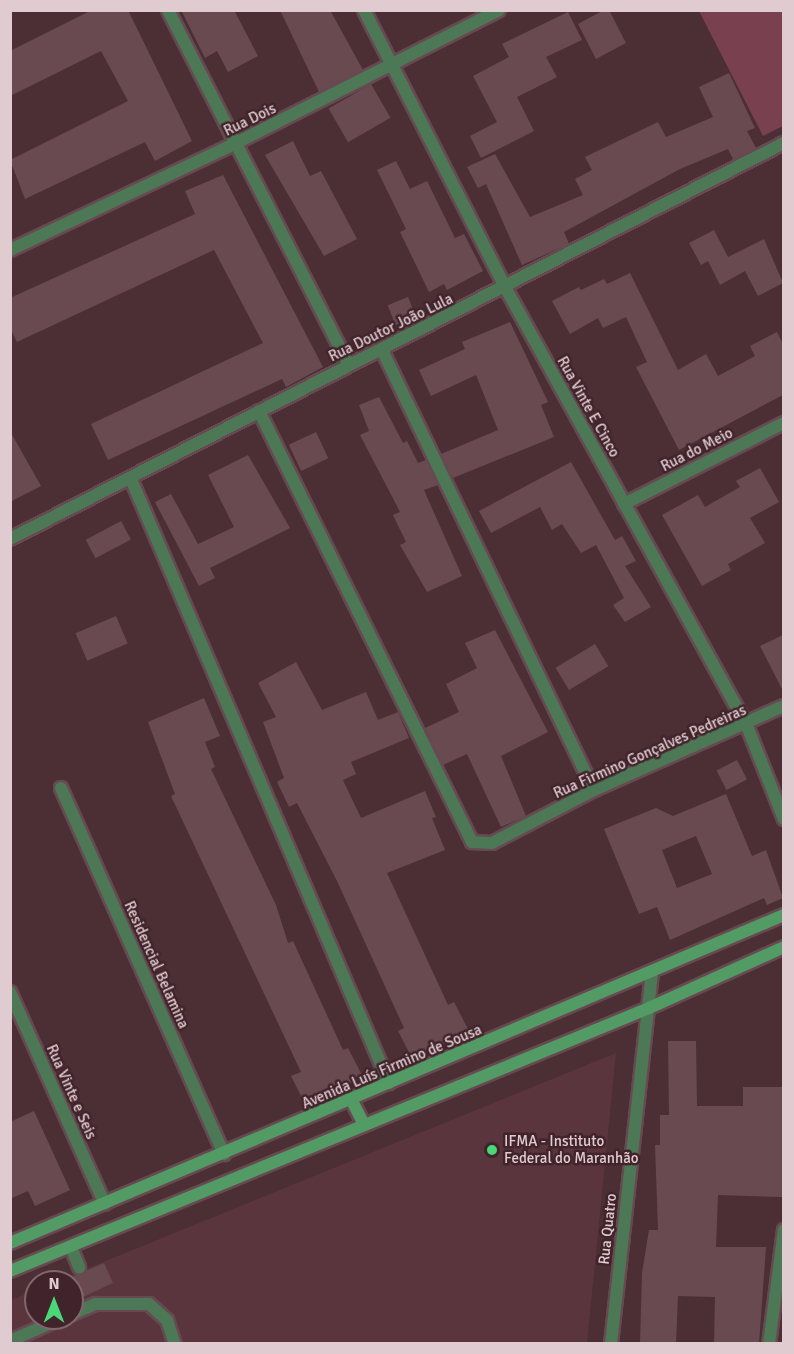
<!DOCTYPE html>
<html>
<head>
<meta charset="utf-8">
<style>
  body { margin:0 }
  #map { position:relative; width:794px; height:1354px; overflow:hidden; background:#4c2e35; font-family:Signika,sans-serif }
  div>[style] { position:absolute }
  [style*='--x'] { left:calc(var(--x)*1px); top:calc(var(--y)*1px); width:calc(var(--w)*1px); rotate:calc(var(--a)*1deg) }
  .built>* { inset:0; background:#5a353e }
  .green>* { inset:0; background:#79404f }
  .building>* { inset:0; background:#6a4a51; transform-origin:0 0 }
  .roads { filter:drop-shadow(2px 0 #674a51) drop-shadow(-2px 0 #674a51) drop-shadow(0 2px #674a51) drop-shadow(0 -2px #674a51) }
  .lane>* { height:12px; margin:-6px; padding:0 6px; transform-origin:6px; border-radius:6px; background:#4c7856 }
  .street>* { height:12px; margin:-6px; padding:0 6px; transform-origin:6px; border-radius:6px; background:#4c7856 }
  .secondary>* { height:12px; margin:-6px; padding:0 6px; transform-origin:6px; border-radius:6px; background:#539b65 }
  .dots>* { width:16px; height:16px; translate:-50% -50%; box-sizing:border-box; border:3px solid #41242b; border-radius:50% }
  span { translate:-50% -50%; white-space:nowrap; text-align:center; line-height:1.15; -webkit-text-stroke:5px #41242b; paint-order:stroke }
  .street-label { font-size:15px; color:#e0ccd0 }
  .poi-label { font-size:15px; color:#e0ccd0 }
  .left { translate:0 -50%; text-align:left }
  .frame { position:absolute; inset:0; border:12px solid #e0ccd0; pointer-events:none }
  .north { position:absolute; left:24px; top:1270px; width:60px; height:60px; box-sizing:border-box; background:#41242b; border:2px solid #81676d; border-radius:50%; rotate:0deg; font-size:16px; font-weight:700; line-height:24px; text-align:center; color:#e0ccd0 }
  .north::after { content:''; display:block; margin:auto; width:21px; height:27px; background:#49d778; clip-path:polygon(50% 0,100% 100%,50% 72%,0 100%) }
</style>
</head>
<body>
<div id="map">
  <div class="built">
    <i style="clip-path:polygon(616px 1053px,587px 1343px,11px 1344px,11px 1300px,36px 1290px,36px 1318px,72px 1318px,72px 1282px,54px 1282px)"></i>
  </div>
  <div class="green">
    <i style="clip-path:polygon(699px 11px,783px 11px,783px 126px,763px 136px)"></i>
  </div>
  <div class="building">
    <i style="clip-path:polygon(92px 10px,128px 10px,192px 141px,155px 161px,145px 142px,25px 199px,10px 160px,128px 101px,101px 51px,10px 96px,10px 51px)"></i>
    <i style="clip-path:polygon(181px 10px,234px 10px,258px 56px,228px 72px,217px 51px,205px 58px)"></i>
    <i style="clip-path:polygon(280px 10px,330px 10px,363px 70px,319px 92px)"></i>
    <i style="clip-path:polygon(604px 10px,609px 10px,626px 43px,596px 59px,578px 24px)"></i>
    <i style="clip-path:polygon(568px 12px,582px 40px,546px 57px,557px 77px,517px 97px,534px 131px,481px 158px,470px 136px,497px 122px,473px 76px,509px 57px,502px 44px)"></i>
    <i style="clip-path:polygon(729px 73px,755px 128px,747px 131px,756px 148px,733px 159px,728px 149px,680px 169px,564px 232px,569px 244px,522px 265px,486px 184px,478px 188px,467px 167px,495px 154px,530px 217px,583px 195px,575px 179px,592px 170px,585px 157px,658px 122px,666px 137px,713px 117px,699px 87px)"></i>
    <i style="left:371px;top:84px;width:39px;height:49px;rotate:60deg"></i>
    <i style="clip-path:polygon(293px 141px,310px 176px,321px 171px,357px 239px,324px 256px,265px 155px)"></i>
    <i style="clip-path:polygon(396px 161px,410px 189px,427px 181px,455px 238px,464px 234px,483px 271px,447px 290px,444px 284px,429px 292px,400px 232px,406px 229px,377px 170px)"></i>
    <i style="clip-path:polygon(223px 175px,323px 367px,286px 387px,282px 379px,108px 460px,91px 424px,263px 343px,214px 250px,17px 342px,10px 328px,10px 298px,195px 214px,185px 191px)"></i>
    <i style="clip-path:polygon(714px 230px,728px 257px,764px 239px,783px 283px,758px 296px,745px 271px,720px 285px,708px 261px,701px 265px,689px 243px)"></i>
    <i style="clip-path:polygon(630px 273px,678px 370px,706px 354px,718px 376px,755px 356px,750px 346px,777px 332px,783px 344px,783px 395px,679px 450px,636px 367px,647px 362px,626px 317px,603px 328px,598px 318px,570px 334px,552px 301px,579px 287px,581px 290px,604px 279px,607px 284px)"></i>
    <i style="left:408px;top:297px;width:22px;height:22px;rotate:68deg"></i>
    <i style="clip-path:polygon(510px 322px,548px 402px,541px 405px,554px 437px,453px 478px,441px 454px,498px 430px,476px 375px,431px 396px,419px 370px,465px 349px,462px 342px)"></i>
    <i style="clip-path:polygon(379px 397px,403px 443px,407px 441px,418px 463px,426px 460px,438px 485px,424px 490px,462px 576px,427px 592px,400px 545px,406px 542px,393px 515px,400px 512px,360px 435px,369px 431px,359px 405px)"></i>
    <i style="clip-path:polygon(10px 431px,41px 486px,10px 502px)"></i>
    <i style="left:316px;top:432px;width:29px;height:30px;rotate:65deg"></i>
    <i style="clip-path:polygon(248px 455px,290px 528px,210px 568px,215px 578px,199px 586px,155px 502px,171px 494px,198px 544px,234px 527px,208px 475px)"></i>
    <i style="clip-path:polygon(571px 462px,615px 540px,622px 536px,636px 561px,625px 566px,651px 607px,625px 622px,613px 605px,624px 598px,596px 545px,581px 553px,562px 524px,552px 530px,540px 507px,491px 533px,479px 511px)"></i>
    <i style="clip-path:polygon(760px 468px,779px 502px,750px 518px,765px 543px,728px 564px,731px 570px,702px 586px,662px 515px,698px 495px,705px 507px,740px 487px,736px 481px)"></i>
    <i style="left:121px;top:521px;width:21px;height:40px;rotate:62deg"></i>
    <i style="left:116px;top:616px;width:30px;height:44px;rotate:67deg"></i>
    <i style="clip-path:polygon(495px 630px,548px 732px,501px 756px,526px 816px,501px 827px,467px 754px,443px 765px,425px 728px,459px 712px,446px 684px,477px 668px,465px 643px)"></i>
    <i style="clip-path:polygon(783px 635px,783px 691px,760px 646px)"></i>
    <i style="left:595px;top:644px;width:26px;height:46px;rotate:59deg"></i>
    <i style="clip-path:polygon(296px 662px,322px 710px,366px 692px,378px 720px,398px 712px,409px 738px,351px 762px,356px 774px,343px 780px,361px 818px,425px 791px,436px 817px,432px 818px,445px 850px,387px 873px,448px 1005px,454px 1002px,469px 1031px,413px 1060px,398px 1031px,404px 1028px,337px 881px,297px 803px,289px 807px,277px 782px,284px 778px,263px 722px,276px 717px,258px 683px)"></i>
    <i style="clip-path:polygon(204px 698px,220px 736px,205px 742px,215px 767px,211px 769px,276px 905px,288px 943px,293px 941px,343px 1050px,348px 1048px,363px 1077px,306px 1106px,291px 1076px,301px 1072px,171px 796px,175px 794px,148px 722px)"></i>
    <i style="left:737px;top:760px;width:22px;height:23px;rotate:63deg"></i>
    <i style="clip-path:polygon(evenodd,726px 794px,752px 856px,766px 850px,783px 898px,767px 905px,764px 898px,670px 940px,657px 907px,639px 914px,604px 829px,656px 808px,673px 816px,726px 794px,696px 836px,712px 874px,677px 888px,662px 850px,696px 836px)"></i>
    <i style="clip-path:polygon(668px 1041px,696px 1041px,697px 1106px,743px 1106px,743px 1087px,783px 1087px,782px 1197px,718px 1195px,716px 1247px,766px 1247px,759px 1344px,714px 1344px,715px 1297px,678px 1296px,676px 1344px,640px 1344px,642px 1273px,649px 1230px,658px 1230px,655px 1145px,660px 1145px,660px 1115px,669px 1115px)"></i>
    <i style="clip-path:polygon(34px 1111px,70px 1190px,35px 1206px,28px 1191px,10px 1199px,10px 1122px)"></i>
    <i style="clip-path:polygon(104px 1263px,113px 1283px,72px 1302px,72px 1277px)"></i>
  </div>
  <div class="roads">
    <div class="lane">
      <i style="--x:71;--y:1247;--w:22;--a:68"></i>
      <i style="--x:72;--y:1314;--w:26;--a:-23"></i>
      <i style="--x:96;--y:1304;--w:53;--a:0"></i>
      <i style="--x:149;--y:1304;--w:24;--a:42"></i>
      <i style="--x:167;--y:1320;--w:25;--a:72"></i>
      <i style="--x:10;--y:1341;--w:57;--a:-23.9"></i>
    </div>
    <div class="street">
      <i style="--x:168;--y:10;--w:398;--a:63"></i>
      <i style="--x:364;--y:10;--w:311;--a:63"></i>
      <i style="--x:505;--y:287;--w:501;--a:61.13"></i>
      <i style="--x:747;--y:726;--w:100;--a:68.3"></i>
      <i style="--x:10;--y:250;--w:252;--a:-25.3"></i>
      <i style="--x:238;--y:142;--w:292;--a:-26.8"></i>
      <i style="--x:382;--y:350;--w:488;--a:64.3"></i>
      <i style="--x:259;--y:411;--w:481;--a:63.7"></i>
      <i style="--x:472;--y:842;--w:20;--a:3"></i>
      <i style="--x:492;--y:843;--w:115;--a:-27.5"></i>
      <i style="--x:594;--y:790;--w:208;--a:-23.9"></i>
      <i style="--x:131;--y:479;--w:657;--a:66.87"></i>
      <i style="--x:624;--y:504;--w:179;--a:-26.9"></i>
      <i style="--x:10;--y:539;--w:869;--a:-27.1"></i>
      <i style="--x:61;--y:788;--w:401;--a:66"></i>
      <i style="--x:10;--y:992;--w:232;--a:65.9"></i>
      <i style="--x:611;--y:1344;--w:372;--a:-83.7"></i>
      <i style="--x:769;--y:1344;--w:115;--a:-82.5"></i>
    </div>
    <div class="secondary">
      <i style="--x:351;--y:1099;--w:29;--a:63"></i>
      <i style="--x:10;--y:1243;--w:841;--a:-22.97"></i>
      <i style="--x:10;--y:1271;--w:691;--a:-22.37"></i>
      <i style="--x:649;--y:1008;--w:148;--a:-24.3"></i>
    </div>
  </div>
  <div class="dots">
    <i style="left:492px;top:1150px;background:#49d778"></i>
  </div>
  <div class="street-label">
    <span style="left:250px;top:120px;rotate:-26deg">Rua Dois</span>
    <span style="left:391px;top:328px;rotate:-26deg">Rua Doutor João Lula</span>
    <span style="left:588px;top:407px;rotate:61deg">Rua Vinte E Cinco</span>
    <span style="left:697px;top:450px;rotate:-27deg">Rua do Meio</span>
    <span style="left:650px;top:752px;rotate:-24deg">Rua Firmino Gonçalves Pedreiras</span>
    <span style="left:156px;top:965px;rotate:66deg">Residencial Belamina</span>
    <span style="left:392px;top:1067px;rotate:-23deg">Avenida Luís Firmino de Sousa</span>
    <span style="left:71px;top:1092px;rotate:66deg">Rua Vinte e Seis</span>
    <span style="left:608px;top:1229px;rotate:-84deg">Rua Quatro</span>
  </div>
  <div class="poi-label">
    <span class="left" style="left:504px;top:1150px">IFMA - Instituto<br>Federal do Maranhão</span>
  </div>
  <div class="frame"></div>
  <div class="north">N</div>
</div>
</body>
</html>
